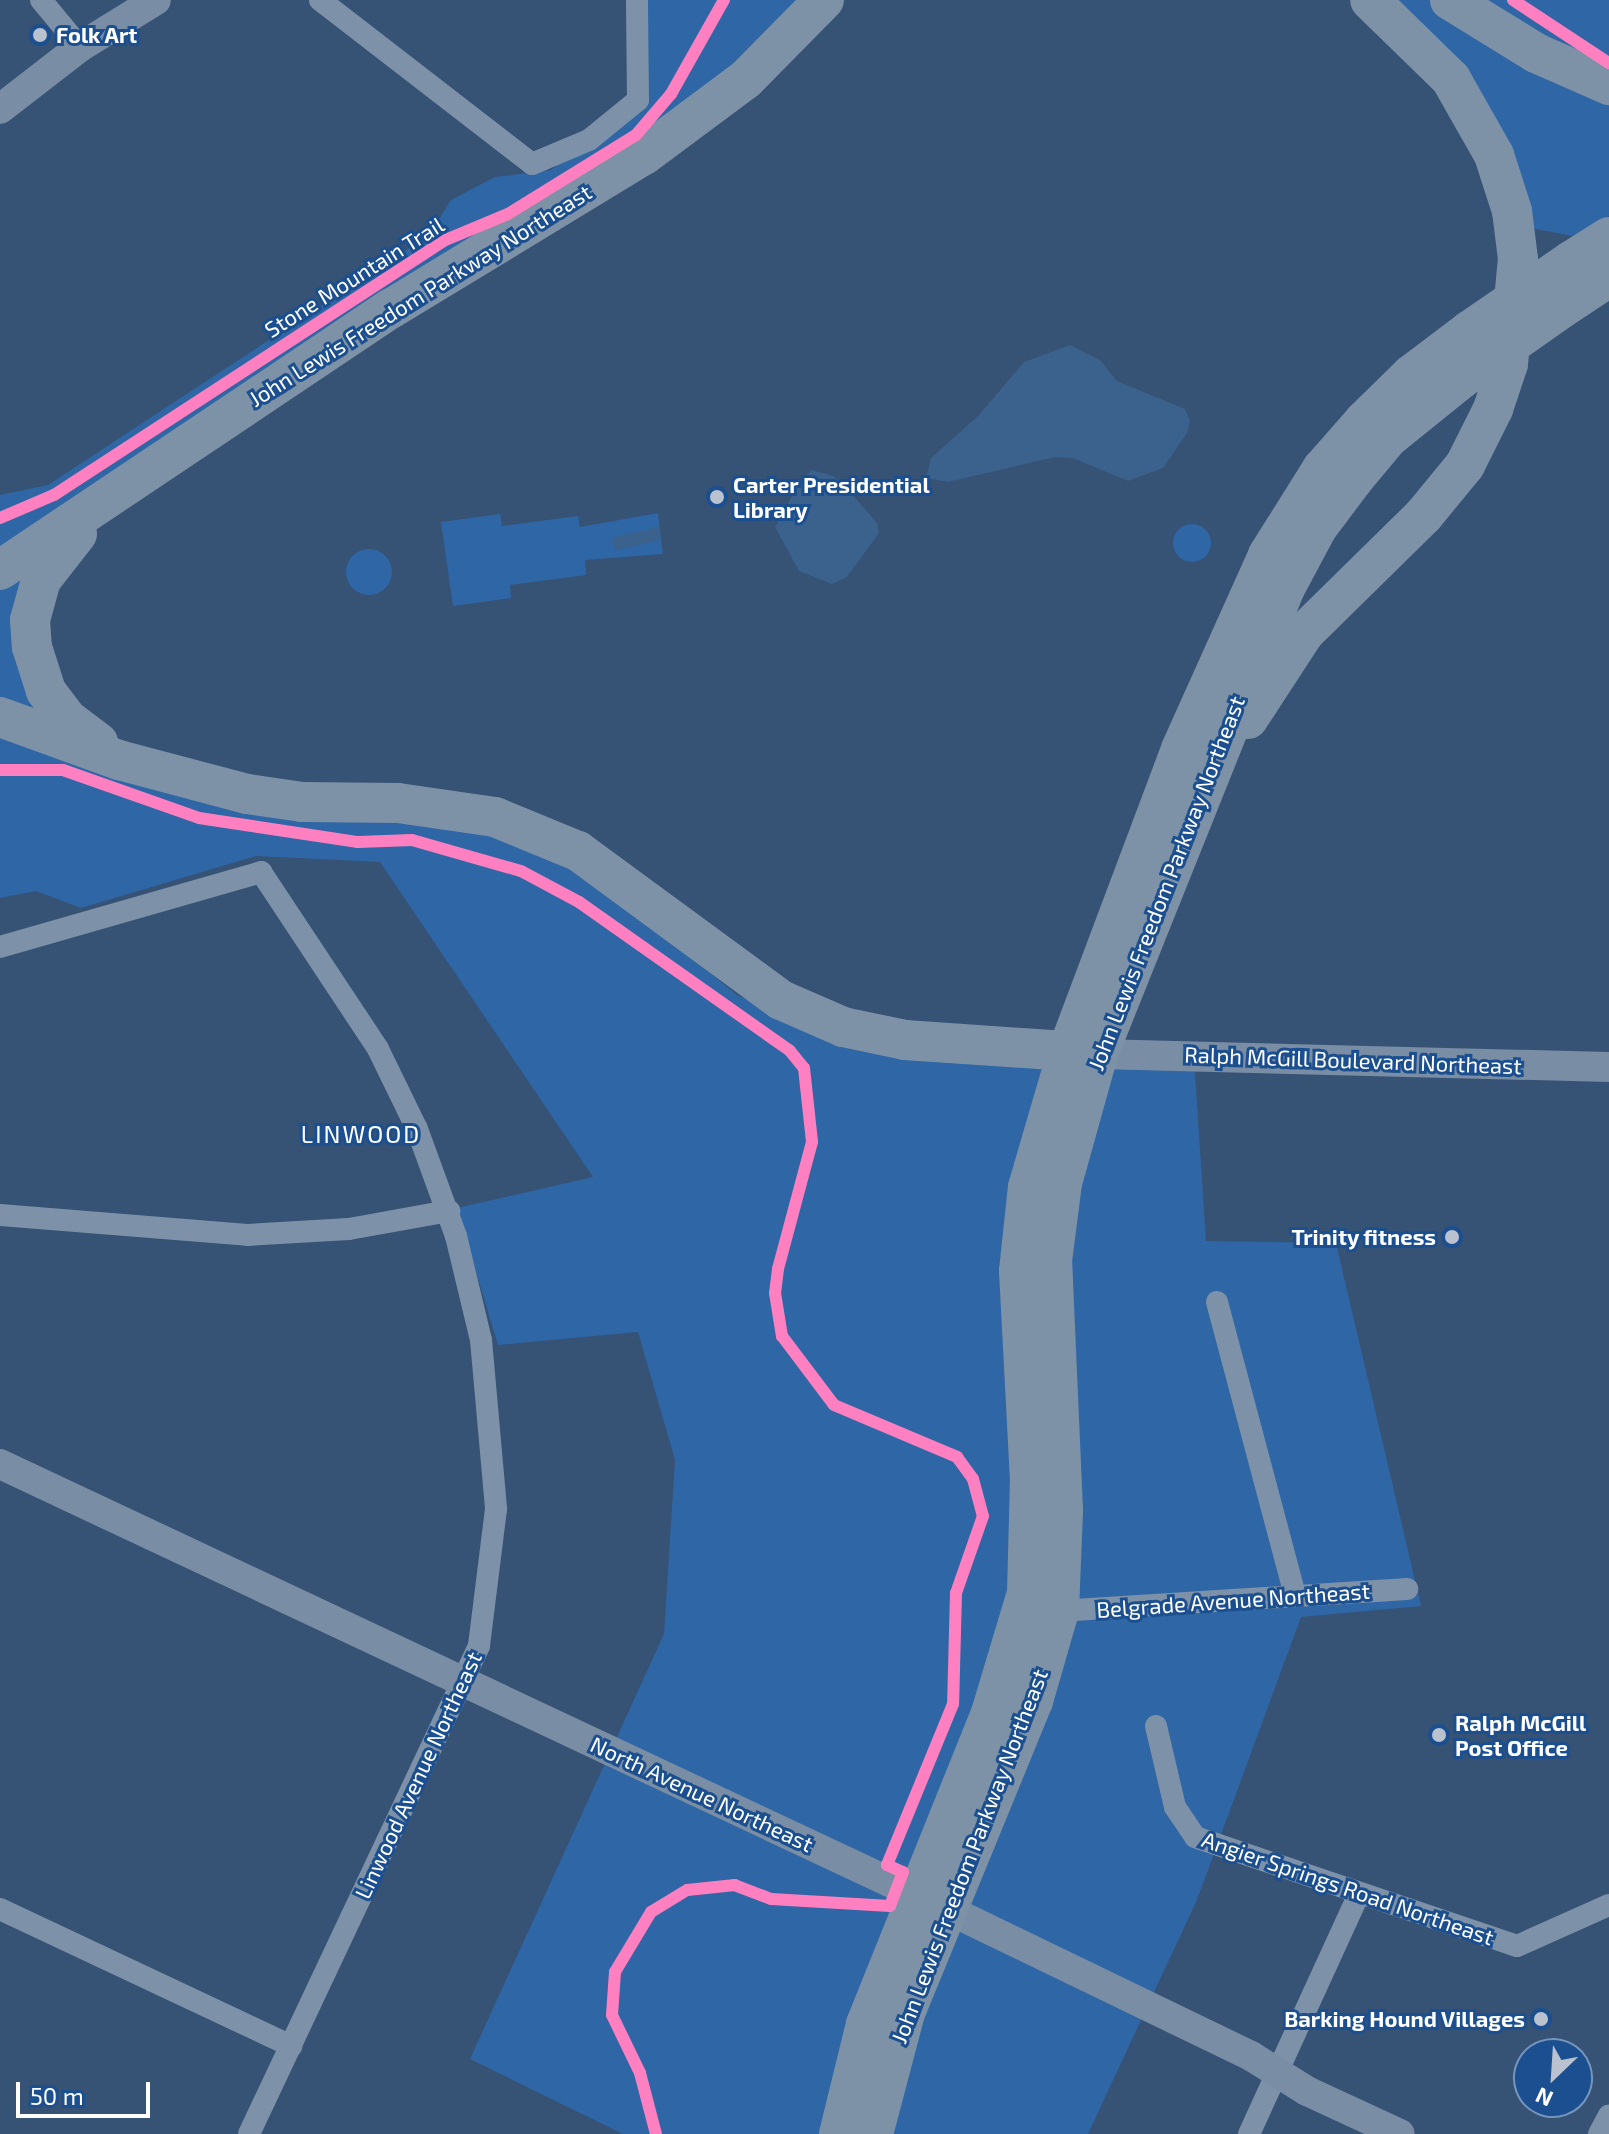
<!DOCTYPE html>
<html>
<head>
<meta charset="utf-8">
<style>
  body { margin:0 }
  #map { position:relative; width:1609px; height:2134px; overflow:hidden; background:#365274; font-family:"Exo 2",sans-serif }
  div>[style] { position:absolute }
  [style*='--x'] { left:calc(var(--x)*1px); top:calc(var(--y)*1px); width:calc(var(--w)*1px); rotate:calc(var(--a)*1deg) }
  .green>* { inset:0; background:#2f66a5 }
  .round { border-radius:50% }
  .water>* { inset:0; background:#3b618d; transform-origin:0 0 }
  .street>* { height:22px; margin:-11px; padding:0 11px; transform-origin:11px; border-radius:11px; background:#7d92a8 }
  .secondary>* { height:30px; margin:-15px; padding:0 15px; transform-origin:15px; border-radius:15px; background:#798da4 }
  .highway>* { height:40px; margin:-20px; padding:0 20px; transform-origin:20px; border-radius:20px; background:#7e92a7 }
  .highway-bridge>* { height:40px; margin:-20px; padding:0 20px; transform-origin:20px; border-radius:20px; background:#7e92a7 }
  .cycleway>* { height:12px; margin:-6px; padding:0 6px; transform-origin:6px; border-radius:6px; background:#ff80c0 }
  .dots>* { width:22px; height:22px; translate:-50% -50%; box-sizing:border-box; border:4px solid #1b4f8f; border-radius:50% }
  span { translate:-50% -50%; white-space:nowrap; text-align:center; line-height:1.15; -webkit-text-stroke:6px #1b4f8f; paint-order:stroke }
  .poi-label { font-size:22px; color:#fff; font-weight:700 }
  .left { translate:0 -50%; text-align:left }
  .right { translate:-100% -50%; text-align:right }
  .street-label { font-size:22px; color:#fff }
  .neighbourhood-label { font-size:24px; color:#fff; letter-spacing:2px }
  .north { position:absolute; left:1513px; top:2038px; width:80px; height:80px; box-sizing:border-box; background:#1b4f8f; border:2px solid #7695bc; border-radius:50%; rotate:205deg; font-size:22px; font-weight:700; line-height:32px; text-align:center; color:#fff }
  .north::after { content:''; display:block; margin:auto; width:28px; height:36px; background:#b9c2ce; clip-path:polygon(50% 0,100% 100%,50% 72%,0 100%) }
  .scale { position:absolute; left:16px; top:2082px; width:134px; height:36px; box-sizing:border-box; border:4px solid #fff; border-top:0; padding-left:10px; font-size:24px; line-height:28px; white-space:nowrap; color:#fff; -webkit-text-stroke:6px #1b4f8f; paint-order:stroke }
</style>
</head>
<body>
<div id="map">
  <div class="green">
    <i style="clip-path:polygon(645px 0,811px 0,667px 127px,126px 479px,24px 604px,64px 732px,386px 817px,512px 831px,594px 877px,737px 995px,815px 1031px,1193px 1043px,1206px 1241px,1336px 1243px,1421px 1606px,1301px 1617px,1197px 1900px,1088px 2134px,623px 2134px,470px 2059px,664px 1634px,675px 1460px,638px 1332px,498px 1345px,457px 1208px,593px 1177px,380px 862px,256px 856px,81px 908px,36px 891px,0 898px,0 495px,48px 485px,429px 235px,451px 200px,495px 177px,551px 170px,648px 98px)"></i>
    <i style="clip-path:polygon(1379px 0,1439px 0,1609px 93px,1609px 216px,1578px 237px,1520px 226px)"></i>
    <i style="clip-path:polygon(1466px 0,1609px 0,1609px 74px)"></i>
    <i style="clip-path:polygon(658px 513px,663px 554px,585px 560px,586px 575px,510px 585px,511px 598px,453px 606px,441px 522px,500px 514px,502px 526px,578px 516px,580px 527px)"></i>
    <i class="round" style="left:1173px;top:524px;width:38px;height:38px"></i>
    <i class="round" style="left:346px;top:549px;width:46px;height:46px"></i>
  </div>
  <div class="water">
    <i style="clip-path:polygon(1070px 345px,1100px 360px,1117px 381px,1185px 409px,1190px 421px,1187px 433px,1163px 468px,1128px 481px,1073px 458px,1055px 457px,948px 482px,926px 478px,931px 458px,979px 415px,1024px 362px)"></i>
    <i style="clip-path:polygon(812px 470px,833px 476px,845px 486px,877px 523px,879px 533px,847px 577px,832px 584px,799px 571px,775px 527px,801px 480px)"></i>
    <i style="left:658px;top:527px;width:13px;height:47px;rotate:77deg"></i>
  </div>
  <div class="street">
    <i style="--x:41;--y:0;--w:61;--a:50.3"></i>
    <i style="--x:320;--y:0;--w:268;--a:37.7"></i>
    <i style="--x:532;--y:164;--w:62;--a:-22.8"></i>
    <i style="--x:589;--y:140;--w:63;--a:-39.2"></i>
    <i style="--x:638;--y:100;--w:100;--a:-90.6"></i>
    <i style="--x:0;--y:947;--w:272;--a:-16"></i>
    <i style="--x:261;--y:872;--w:212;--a:56.5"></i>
    <i style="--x:378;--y:1049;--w:89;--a:64"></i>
    <i style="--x:417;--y:1129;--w:114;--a:70"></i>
    <i style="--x:456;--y:1236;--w:107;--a:76.5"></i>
    <i style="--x:481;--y:1340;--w:170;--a:84.9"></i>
    <i style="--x:496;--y:1509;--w:138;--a:97.1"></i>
    <i style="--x:479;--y:1646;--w:539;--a:115.24"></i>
    <i style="--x:0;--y:1215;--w:248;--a:4.6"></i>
    <i style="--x:247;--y:1235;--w:102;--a:-3.4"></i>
    <i style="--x:349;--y:1229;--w:102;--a:-10.2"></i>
    <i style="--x:1217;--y:1302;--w:304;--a:75.1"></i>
    <i style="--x:1059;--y:1611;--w:349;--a:-3.6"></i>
    <i style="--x:1156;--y:1726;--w:83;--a:76.8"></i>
    <i style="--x:1175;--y:1807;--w:36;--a:56"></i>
    <i style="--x:1195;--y:1837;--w:340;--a:18.7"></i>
    <i style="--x:1517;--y:1946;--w:101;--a:-24"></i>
    <i style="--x:0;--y:1909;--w:322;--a:25.2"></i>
    <i style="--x:1249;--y:2134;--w:264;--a:-65.4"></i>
    <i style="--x:1599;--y:2134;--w:21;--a:-62"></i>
  </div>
  <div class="secondary">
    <i style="--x:0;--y:109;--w:101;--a:-37.8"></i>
    <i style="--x:80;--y:47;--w:89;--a:-31.7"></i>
    <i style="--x:1098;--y:1054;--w:511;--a:1.46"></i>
    <i style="--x:0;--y:1464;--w:1049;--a:25.17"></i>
    <i style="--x:949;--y:1910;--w:335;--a:25.8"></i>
    <i style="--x:1251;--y:2056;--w:66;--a:32"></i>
    <i style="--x:1307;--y:2091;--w:102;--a:24.8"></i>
  </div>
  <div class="highway">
    <i style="--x:1450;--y:0;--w:101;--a:31.6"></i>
    <i style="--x:1536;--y:53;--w:80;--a:23.7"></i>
    <i style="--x:1571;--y:261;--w:45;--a:-32.3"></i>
    <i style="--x:1562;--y:308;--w:56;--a:-33.4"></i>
    <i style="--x:77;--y:534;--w:58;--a:128"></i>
    <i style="--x:41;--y:580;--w:41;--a:105.4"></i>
    <i style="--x:30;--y:620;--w:27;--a:86"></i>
    <i style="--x:32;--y:647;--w:46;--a:72.3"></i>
    <i style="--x:46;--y:691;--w:35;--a:53"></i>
    <i style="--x:67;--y:719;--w:39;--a:37"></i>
    <i style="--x:0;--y:570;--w:471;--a:-33.8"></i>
    <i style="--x:392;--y:308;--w:295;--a:-31.3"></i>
    <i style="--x:644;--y:155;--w:127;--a:-36.7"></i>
    <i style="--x:746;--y:79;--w:111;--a:-45.4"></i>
    <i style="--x:0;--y:717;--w:127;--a:19.9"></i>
    <i style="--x:119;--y:760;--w:132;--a:14.9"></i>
    <i style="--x:247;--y:794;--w:56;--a:8.3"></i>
    <i style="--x:302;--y:802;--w:96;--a:0.6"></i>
    <i style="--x:398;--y:803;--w:98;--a:8.2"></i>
    <i style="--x:495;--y:817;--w:90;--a:22.3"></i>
    <i style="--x:578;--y:851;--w:252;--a:36.3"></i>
    <i style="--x:781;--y:1000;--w:68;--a:23.5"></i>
    <i style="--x:843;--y:1027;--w:63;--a:11.8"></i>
    <i style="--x:905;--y:1040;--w:189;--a:3.9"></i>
    <i style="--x:1248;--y:719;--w:103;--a:-56.9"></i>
    <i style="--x:1304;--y:633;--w:168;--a:-44.5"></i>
    <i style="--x:1424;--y:515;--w:65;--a:-50.6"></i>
    <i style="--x:1465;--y:465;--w:63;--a:-63.4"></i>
    <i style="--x:1493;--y:409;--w:47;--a:-71.6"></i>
    <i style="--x:1508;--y:364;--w:105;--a:-84.6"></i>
    <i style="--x:1518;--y:259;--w:48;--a:-97.1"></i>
    <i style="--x:1512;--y:211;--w:59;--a:-107.8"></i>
    <i style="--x:1494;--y:155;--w:87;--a:-119.5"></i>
    <i style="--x:1451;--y:79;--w:113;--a:-135.7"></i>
    <i style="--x:839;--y:2134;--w:113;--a:-76.2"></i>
    <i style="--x:866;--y:2024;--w:335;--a:-68.1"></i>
    <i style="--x:991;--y:1713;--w:125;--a:-73.3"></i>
    <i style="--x:1027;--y:1593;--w:112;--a:-88.5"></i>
    <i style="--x:1030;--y:1481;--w:210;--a:-93"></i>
    <i style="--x:1019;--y:1271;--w:84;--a:-83.9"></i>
    <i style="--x:1028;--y:1187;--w:143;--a:-73.7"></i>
    <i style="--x:1068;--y:1050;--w:322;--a:-69.4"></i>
    <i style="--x:1181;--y:749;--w:213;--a:-65.8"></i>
    <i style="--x:1268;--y:555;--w:102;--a:-57.9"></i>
    <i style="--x:1322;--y:469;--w:64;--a:-48.8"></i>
    <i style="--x:1364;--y:421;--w:66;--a:-44.4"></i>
    <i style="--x:1411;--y:375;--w:73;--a:-37.2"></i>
    <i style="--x:873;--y:2134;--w:125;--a:-75.2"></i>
    <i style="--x:905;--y:2013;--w:337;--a:-67.7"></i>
    <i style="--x:1033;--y:1701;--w:94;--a:-73.9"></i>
    <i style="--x:1059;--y:1611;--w:101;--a:-87.7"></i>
    <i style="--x:1063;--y:1510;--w:249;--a:-92.5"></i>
    <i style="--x:1052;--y:1261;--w:79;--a:-82.7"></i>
    <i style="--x:1062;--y:1183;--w:134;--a:-74.4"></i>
    <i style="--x:1098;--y:1054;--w:502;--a:-68.14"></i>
    <i style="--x:1285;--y:588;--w:68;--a:-61.9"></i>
    <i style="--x:1317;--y:528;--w:60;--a:-53.1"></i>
    <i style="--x:1353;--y:480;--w:55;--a:-50.2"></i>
    <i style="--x:1388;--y:438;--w:94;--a:-38.9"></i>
  </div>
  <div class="highway-bridge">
    <i style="--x:1469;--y:331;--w:124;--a:-34.5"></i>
    <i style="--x:1461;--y:379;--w:123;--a:-35.1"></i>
  </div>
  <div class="cycleway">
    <i style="--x:1513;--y:0;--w:115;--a:33.3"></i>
    <i style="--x:0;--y:518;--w:59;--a:-23.1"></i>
    <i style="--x:54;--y:495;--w:465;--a:-33.1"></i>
    <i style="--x:443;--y:241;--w:70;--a:-22.6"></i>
    <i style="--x:508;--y:214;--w:150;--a:-31.7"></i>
    <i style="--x:636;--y:135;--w:54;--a:-49.5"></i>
    <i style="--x:671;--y:94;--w:108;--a:-60.6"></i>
    <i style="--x:0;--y:770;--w:63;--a:0"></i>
    <i style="--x:63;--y:770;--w:144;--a:19.4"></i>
    <i style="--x:199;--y:818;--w:161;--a:8.6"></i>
    <i style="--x:358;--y:842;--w:54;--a:-2.1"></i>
    <i style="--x:412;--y:840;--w:113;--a:15.9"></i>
    <i style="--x:521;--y:871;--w:66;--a:28.1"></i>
    <i style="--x:579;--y:902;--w:258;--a:35.2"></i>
    <i style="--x:790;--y:1051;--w:22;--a:51"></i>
    <i style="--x:804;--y:1068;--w:74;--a:83.8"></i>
    <i style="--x:812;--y:1142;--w:131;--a:105"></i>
    <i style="--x:778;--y:1269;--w:24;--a:97"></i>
    <i style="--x:775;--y:1293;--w:44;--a:80.8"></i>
    <i style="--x:782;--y:1336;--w:86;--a:53"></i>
    <i style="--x:834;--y:1405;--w:134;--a:22.9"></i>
    <i style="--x:957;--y:1457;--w:27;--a:54"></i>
    <i style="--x:973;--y:1479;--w:38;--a:75"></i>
    <i style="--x:983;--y:1516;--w:82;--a:109.3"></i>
    <i style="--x:956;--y:1593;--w:111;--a:91.5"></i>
    <i style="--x:953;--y:1704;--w:174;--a:112.3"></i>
    <i style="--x:887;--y:1865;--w:17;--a:24"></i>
    <i style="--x:903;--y:1872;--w:36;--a:111"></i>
    <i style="--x:890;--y:1906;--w:119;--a:-176.6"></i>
    <i style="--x:771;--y:1899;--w:39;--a:-159"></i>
    <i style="--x:735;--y:1885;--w:48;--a:174.1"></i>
    <i style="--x:687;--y:1890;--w:42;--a:148.6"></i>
    <i style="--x:651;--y:1912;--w:70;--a:121"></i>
    <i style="--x:615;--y:1972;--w:43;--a:94"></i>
    <i style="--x:612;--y:2015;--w:64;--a:64.2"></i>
    <i style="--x:640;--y:2073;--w:63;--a:75.3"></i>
  </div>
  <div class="dots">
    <i style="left:40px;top:35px;background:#b9c2ce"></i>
    <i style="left:717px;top:497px;background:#b9c2ce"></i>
    <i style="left:1452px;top:1237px;background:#b9c2ce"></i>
    <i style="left:1439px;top:1735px;background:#b9c2ce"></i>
    <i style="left:1541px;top:2019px;background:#b9c2ce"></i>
  </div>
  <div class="poi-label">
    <span class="left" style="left:56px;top:35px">Folk Art</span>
    <span class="left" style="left:733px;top:497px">Carter Presidential<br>Library</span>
    <span class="right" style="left:1436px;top:1237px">Trinity fitness</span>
    <span class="left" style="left:1455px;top:1735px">Ralph McGill<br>Post Office</span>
    <span class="right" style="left:1525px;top:2019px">Barking Hound Villages</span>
  </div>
  <div class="street-label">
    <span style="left:354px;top:277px;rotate:-32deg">Stone Mountain Trail</span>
    <span style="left:420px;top:295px;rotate:-32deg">John Lewis Freedom Parkway Northeast</span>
    <span style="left:1166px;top:883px;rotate:-69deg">John Lewis Freedom Parkway Northeast</span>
    <span style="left:1353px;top:1060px;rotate:2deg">Ralph McGill Boulevard Northeast</span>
    <span style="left:1233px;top:1600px;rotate:-4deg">Belgrade Avenue Northeast</span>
    <span style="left:418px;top:1775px;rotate:-65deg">Linwood Avenue Northeast</span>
    <span style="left:702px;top:1794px;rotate:25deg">North Avenue Northeast</span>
    <span style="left:969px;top:1856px;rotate:-69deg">John Lewis Freedom Parkway Northeast</span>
    <span style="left:1348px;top:1888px;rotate:19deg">Angier Springs Road Northeast</span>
  </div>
  <div class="neighbourhood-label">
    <span style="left:361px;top:1134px">LINWOOD</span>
  </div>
  <div class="north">N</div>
  <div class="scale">50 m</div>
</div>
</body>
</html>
